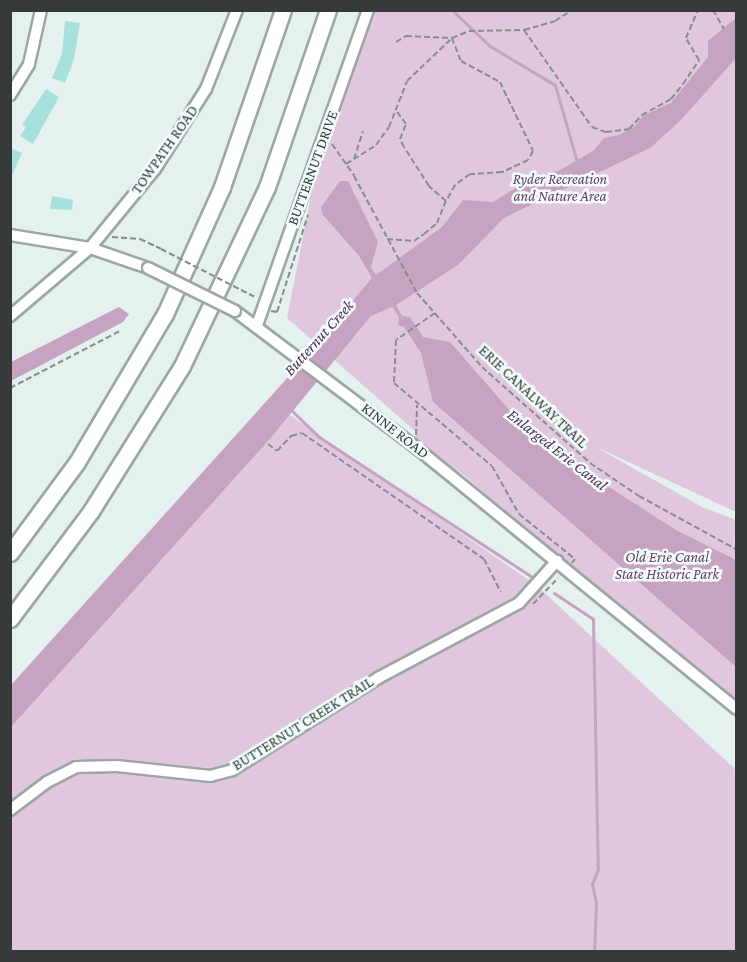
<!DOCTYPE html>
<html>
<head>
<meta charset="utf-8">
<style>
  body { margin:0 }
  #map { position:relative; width:747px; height:962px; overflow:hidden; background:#e5f1ef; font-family:"Crimson Pro",serif }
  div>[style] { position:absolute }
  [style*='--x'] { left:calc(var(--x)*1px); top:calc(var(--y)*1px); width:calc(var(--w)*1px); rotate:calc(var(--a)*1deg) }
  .green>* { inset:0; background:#e1c7dd }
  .water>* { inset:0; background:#c6a3c1 }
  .stream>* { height:3px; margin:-1.5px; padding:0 1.5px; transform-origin:1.5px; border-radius:1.5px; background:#c6a3c1 }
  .building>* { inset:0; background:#a8e1db }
  .path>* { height:2px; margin-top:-1px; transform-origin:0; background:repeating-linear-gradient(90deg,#868e8d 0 6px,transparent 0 9px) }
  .roads { filter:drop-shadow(2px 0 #9ba6a5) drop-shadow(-2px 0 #9ba6a5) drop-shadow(0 2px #9ba6a5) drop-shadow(0 -2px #9ba6a5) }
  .minor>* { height:10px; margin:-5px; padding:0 5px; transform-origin:5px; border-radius:5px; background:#fff }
  .highway>* { height:15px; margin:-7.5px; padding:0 7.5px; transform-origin:7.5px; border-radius:7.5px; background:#fff }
  .path-bridge>* { height:2px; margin-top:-1px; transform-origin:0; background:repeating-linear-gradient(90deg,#868e8d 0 6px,transparent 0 9px) }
  .bridges { filter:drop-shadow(2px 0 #9ba6a5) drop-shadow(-2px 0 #9ba6a5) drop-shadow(0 2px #9ba6a5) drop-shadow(0 -2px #9ba6a5) }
  .minor-bridge>* { height:10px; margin:-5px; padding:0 5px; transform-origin:5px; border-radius:5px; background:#fff }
  span { translate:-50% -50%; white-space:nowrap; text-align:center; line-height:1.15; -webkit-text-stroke:5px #f2fefd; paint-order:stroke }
  .street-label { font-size:15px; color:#363a3a }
  .park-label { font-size:15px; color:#693a64; font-style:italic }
  .water-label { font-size:16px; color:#562952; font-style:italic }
  .frame { position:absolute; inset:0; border:12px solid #363a3a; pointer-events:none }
</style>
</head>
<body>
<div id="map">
  <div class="green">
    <i style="clip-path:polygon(368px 11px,736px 11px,736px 512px,594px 446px,702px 507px,736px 520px,736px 718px,464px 475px,415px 441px,416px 432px,287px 318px,323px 135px)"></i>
    <i style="clip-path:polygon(277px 406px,536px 585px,736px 770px,736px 951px,11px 952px,11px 702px)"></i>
  </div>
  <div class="water">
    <i style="clip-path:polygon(736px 18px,736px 58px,681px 120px,650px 148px,504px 218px,458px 265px,396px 305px,402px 316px,410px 317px,423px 337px,450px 342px,512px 413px,598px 480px,676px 530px,736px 560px,736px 667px,433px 402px,421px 353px,404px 327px,398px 325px,399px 317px,392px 307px,371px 316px,268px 441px,11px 727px,11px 685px,289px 376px,372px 278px,359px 256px,322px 214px,321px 207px,340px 181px,348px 181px,378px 242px,371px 267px,376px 275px,442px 227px,463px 200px,493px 202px,529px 180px,558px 171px,593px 151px,604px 138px,619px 135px,634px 127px,644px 115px,671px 103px,708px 57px,708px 41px)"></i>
    <i style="clip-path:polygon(119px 307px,129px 314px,123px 322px,11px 381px,11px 362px)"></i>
  </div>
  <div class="stream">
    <i style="--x:452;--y:10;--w:52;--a:43.5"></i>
    <i style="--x:490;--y:46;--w:76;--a:31"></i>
    <i style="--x:555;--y:85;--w:80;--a:74.1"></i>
    <i style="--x:289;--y:408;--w:42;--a:44"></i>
    <i style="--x:319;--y:437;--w:254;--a:33.3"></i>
    <i style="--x:554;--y:593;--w:47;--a:33.7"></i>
    <i style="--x:593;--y:619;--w:250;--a:88.9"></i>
    <i style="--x:598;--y:869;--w:16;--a:112"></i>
    <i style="--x:592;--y:884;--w:19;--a:78"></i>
    <i style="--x:596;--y:903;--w:49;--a:92.3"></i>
  </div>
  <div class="building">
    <i style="clip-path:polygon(65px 21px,80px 23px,74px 59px,65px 83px,52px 78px,62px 54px)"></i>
    <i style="clip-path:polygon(46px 89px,59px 97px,33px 144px,20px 136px,26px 127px,22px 125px)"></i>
    <i style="clip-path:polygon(10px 148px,22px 153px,10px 180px)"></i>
    <i style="clip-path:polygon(52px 196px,73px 200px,72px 210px,50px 209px)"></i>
  </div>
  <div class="path">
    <i style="--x:713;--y:10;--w:22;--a:60"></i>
    <i style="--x:524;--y:30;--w:118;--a:55"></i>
    <i style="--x:592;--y:127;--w:15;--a:20"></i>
    <i style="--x:606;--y:132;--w:23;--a:-7"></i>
    <i style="--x:629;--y:129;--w:19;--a:-47"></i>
    <i style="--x:642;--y:115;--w:33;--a:-29"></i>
    <i style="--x:671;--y:99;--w:19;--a:-51"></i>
    <i style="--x:683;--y:84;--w:29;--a:-56"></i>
    <i style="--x:699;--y:60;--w:26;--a:-121"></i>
    <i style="--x:686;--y:38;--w:30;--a:-67"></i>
    <i style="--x:396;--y:42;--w:12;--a:-31"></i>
    <i style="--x:406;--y:36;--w:46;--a:2.5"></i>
    <i style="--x:452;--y:38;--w:25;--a:69"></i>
    <i style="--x:461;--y:61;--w:44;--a:28.3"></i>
    <i style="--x:500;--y:82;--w:76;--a:64.4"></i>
    <i style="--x:533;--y:151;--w:10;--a:119"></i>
    <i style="--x:528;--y:160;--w:29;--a:155"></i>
    <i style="--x:502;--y:172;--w:32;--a:176"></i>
    <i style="--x:470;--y:174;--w:19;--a:144"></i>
    <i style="--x:455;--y:185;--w:18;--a:119"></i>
    <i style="--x:332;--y:144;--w:39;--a:55"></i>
    <i style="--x:354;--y:176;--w:133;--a:61.7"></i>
    <i style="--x:417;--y:293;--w:98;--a:48.7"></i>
    <i style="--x:482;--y:367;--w:144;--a:41.6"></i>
    <i style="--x:590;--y:463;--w:59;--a:34"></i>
    <i style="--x:639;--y:496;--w:111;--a:28.7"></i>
    <i style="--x:354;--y:159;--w:29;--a:-72"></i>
    <i style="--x:346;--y:164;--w:36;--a:-32"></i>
    <i style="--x:376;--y:145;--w:22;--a:-54"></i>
    <i style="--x:389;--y:127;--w:49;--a:-68.6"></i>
    <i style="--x:407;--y:81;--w:62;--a:-43.7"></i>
    <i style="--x:452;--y:38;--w:18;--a:-22"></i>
    <i style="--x:469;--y:31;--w:55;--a:-1"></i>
    <i style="--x:524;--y:30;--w:32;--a:-16"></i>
    <i style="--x:555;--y:21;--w:20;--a:-33"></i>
    <i style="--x:112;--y:237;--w:28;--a:4"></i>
    <i style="--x:140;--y:239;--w:23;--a:25"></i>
    <i style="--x:387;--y:239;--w:27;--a:4"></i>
    <i style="--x:414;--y:241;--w:12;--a:-35"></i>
    <i style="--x:424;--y:234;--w:17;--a:-40"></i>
    <i style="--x:437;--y:223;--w:24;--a:-68"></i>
    <i style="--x:446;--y:201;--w:23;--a:-139"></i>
    <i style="--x:429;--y:186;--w:46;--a:-122.7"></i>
    <i style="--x:404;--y:147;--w:9;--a:-117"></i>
    <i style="--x:400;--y:139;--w:16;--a:-68"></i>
    <i style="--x:406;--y:124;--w:17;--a:-126"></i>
    <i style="--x:249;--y:294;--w:7;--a:27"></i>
    <i style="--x:271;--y:311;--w:6;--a:9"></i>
    <i style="--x:277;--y:312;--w:102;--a:-72.3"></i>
    <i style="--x:435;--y:313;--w:47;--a:145.3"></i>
    <i style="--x:396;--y:340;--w:43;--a:92.7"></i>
    <i style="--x:394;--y:383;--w:128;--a:40.3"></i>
    <i style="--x:492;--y:466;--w:55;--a:60.6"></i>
    <i style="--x:519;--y:514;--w:72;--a:38.8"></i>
    <i style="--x:575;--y:559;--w:5;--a:127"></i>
    <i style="--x:10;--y:388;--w:124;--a:-27.4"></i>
    <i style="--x:416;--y:435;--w:30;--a:-88"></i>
    <i style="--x:268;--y:444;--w:11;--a:38"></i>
    <i style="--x:277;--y:451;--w:21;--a:-47"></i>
    <i style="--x:291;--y:436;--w:11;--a:-15"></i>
    <i style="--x:302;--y:433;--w:221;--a:34.7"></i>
    <i style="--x:484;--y:559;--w:37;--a:63"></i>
    <i style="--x:533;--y:604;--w:36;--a:-46"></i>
  </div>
  <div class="roads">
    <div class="minor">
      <i style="--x:10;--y:95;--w:36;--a:-58"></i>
      <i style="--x:29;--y:64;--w:55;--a:-77.5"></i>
      <i style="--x:10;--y:235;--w:81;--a:9.2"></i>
      <i style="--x:90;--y:248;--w:61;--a:19"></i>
      <i style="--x:235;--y:311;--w:223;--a:37"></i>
      <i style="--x:413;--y:445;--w:417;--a:39.2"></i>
      <i style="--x:10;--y:316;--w:105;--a:-40.4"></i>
      <i style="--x:90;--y:248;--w:102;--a:-50.6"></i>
      <i style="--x:155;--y:169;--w:95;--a:-57.5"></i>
      <i style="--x:206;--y:89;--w:85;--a:-68.6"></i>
      <i style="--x:257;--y:325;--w:334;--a:-70.6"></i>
      <i style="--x:10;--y:810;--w:46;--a:-37.1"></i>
      <i style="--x:47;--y:782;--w:33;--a:-27"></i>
      <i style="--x:76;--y:767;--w:41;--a:-1.4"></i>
      <i style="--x:117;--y:766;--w:94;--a:6.1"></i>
      <i style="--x:210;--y:776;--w:23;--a:-15"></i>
      <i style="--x:232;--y:770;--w:173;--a:-32.2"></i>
      <i style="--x:378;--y:678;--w:160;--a:-28"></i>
      <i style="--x:519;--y:603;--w:57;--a:-47.9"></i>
    </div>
    <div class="highway">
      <i style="--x:10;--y:553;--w:113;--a:-53.6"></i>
      <i style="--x:77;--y:462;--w:172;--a:-59.3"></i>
      <i style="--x:165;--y:314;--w:139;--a:-65.8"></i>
      <i style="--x:222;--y:187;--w:187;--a:-71"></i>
      <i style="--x:10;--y:619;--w:135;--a:-53.1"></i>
      <i style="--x:91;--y:511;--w:171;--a:-57.9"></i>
      <i style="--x:182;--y:366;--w:198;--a:-64.6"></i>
      <i style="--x:267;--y:187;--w:187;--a:-71"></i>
    </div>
  </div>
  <div class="path-bridge">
    <i style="--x:161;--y:249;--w:99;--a:27.1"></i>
  </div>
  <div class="bridges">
    <div class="minor-bridge">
      <i style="--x:148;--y:268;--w:97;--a:26.3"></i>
    </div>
  </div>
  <div class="street-label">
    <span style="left:165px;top:150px;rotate:-55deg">TOWPATH ROAD</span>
    <span style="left:313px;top:168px;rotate:-70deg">BUTTERNUT DRIVE</span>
    <span style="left:533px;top:397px;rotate:43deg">ERIE CANALWAY TRAIL</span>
    <span style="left:395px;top:431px;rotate:38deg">KINNE ROAD</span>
    <span style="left:303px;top:724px;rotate:-32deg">BUTTERNUT CREEK TRAIL</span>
  </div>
  <div class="park-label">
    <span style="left:560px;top:188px">Ryder Recreation<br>and Nature Area</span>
    <span style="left:667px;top:566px">Old Erie Canal<br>State Historic Park</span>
  </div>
  <div class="water-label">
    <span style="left:319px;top:338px;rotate:-48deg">Butternut Creek</span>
    <span style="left:557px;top:450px;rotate:38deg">Enlarged Erie Canal</span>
  </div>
  <div class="frame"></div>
</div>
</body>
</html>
